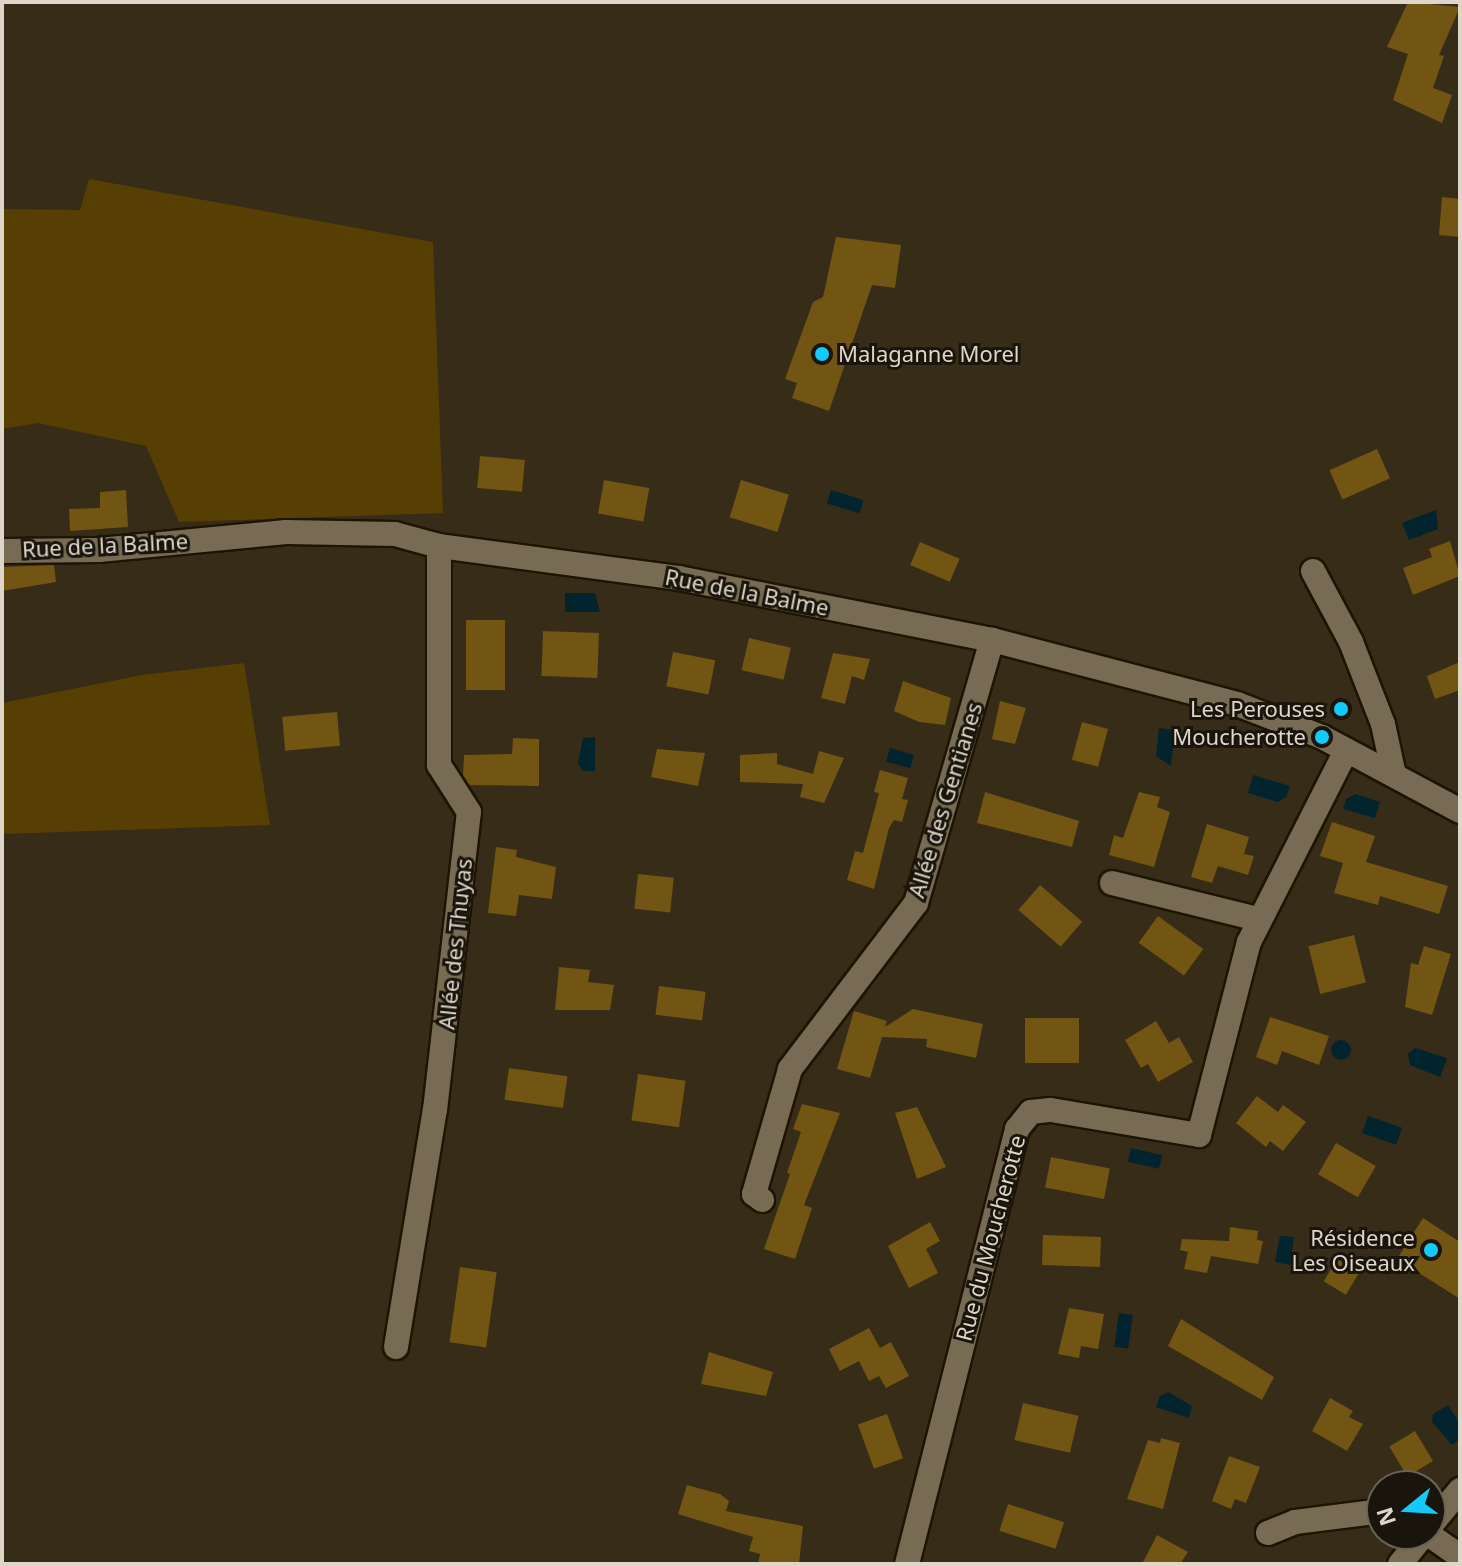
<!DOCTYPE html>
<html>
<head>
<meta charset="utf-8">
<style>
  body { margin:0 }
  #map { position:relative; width:1462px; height:1566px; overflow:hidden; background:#372c18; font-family:"Noto Sans",sans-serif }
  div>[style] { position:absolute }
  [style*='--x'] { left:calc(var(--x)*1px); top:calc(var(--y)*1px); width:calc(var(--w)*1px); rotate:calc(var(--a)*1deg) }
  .green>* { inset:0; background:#573e03 }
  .water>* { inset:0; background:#01242f; transform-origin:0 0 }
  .round { border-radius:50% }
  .building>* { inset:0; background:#725413; transform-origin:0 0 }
  .roads { filter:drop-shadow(2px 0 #1e1402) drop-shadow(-2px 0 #1e1402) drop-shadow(0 2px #1e1402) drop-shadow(0 -2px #1e1402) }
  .minor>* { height:24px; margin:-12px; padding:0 12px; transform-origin:12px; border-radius:12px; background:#776b54 }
  .dots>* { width:22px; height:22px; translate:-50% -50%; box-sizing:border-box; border:4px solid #1a150c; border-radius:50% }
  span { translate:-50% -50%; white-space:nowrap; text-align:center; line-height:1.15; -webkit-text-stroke:6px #1a150c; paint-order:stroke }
  .poi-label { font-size:22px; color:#ddd6c9 }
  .left { translate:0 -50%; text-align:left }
  .right { translate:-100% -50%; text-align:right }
  .street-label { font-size:22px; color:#ddd6c9 }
  .frame { position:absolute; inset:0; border:4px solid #ddd6c9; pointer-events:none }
  .north { position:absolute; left:1366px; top:1470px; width:80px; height:80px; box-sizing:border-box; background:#1a150c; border:2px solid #686258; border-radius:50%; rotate:252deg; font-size:22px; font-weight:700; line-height:32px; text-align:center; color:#ddd6c9 }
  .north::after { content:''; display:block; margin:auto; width:28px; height:36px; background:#13cafb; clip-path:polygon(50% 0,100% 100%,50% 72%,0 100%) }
</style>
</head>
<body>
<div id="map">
  <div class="green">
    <i style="clip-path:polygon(89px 179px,433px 242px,443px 513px,179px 522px,146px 446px,38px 423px,2px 429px,2px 209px,80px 210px)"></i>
    <i style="clip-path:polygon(244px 663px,270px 825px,2px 834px,2px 703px,142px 675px)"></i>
  </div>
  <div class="water">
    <i style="left:831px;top:490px;width:34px;height:14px;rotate:17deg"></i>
    <i style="clip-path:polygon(1436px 510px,1438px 529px,1409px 540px,1402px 523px)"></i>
    <i style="clip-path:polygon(565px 593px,595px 593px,600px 612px,565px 612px)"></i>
    <i style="clip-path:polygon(1159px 728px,1175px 730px,1171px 766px,1156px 756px)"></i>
    <i style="clip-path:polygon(595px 737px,595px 771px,583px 771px,578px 763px,583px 738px)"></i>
    <i style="left:890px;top:748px;width:25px;height:14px;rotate:16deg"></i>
    <i style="clip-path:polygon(1253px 775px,1290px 786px,1286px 797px,1278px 802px,1248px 793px)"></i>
    <i style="clip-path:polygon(1356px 794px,1380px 802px,1375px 818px,1343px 809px,1346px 799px)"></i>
    <i class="round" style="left:1331px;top:1040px;width:20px;height:20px"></i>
    <i style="clip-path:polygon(1415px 1048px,1447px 1058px,1440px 1077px,1410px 1065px,1408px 1054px)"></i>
    <i style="left:1368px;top:1116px;width:36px;height:18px;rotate:19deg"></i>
    <i style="left:1131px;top:1148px;width:32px;height:14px;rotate:13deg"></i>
    <i style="clip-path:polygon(1280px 1236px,1294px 1237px,1290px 1265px,1275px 1262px)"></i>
    <i style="left:1119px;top:1313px;width:14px;height:34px;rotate:8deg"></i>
    <i style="clip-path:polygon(1168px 1392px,1192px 1406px,1189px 1418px,1156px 1407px,1160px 1396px)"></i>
    <i style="clip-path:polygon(1448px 1405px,1460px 1424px,1460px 1439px,1452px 1445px,1432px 1422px,1433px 1414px)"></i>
  </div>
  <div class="building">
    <i style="clip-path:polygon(1408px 2px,1460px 7px,1439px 55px,1444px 56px,1433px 88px,1452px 95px,1442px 123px,1393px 100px,1408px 54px,1387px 47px)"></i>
    <i style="clip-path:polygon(1442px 197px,1460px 199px,1460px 237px,1439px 235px)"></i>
    <i style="clip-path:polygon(836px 237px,901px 245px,895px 288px,872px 285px,829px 411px,792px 398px,797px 383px,785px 379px,813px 302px,823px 297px)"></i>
    <i style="left:1377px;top:449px;width:32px;height:52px;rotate:66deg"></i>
    <i style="left:480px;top:456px;width:45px;height:32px;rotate:5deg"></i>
    <i style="left:604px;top:480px;width:46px;height:34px;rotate:10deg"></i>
    <i style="left:741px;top:480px;width:50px;height:39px;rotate:17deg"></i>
    <i style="clip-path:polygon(126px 490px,128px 527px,70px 531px,69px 509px,100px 508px,100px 492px)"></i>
    <i style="clip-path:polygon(1450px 541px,1460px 576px,1413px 595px,1403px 568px,1432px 557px,1429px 549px)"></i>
    <i style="left:920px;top:542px;width:43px;height:25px;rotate:23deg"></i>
    <i style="clip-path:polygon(54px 565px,56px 582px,2px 591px,2px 567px)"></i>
    <i style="left:466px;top:620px;width:39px;height:70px"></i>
    <i style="left:543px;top:631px;width:56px;height:45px;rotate:2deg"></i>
    <i style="left:749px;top:638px;width:43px;height:33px;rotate:13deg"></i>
    <i style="left:673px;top:652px;width:43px;height:35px;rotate:11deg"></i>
    <i style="clip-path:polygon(833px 653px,870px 659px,864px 680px,852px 676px,845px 704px,821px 698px)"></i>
    <i style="clip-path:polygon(1460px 662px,1460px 690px,1435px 699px,1427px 676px)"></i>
    <i style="clip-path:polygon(903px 681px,951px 698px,945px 725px,919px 722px,894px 711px)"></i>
    <i style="clip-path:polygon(1000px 701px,1026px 708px,1015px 744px,992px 739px)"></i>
    <i style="left:337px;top:712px;width:34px;height:55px;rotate:85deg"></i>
    <i style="left:1082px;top:722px;width:27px;height:39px;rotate:15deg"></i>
    <i style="clip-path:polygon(513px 738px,539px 739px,539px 786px,469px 785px,463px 775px,464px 755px,512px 754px)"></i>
    <i style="clip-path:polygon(657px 749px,705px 753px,698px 786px,651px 777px)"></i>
    <i style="clip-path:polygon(819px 751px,844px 758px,824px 803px,800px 797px,803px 784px,740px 782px,740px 755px,777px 753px,777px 764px,813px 774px)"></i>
    <i style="clip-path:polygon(880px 770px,908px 778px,902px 799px,908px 800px,902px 822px,894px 820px,889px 828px,874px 889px,847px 880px,855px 851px,863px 853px,879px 793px,874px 792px)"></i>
    <i style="clip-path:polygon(985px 792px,1079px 821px,1072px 847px,977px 823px)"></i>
    <i style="clip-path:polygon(1139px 792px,1160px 797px,1157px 807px,1170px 812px,1154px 867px,1109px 855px,1114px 835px,1123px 838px)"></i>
    <i style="clip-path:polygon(1332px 822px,1375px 836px,1366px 862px,1448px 886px,1439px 914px,1380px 896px,1378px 905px,1334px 893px,1343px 863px,1320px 856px)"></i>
    <i style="clip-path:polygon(1207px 824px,1249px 837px,1244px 854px,1254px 856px,1248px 875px,1218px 866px,1212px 883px,1191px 877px)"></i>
    <i style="clip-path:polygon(496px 847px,517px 850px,516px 857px,556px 867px,552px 899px,519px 895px,516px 916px,488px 913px)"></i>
    <i style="left:638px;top:874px;width:36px;height:35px;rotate:6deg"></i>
    <i style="left:1040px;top:885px;width:56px;height:33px;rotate:41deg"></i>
    <i style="left:1158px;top:916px;width:56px;height:33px;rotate:36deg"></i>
    <i style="left:1354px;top:935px;width:49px;height:47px;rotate:76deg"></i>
    <i style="clip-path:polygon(1424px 946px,1451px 954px,1432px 1015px,1405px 1007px,1411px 963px,1418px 965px)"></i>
    <i style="clip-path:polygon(559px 967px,590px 970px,588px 982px,614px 985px,610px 1010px,555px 1010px)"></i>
    <i style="left:659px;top:986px;width:47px;height:29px;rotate:7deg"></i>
    <i style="clip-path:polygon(913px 1009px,983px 1024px,976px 1058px,926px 1047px,927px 1039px,882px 1037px,870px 1078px,837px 1069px,854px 1011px,887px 1021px,885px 1027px)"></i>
    <i style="clip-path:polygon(1270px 1017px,1329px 1036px,1319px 1065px,1282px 1051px,1277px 1065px,1256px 1057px)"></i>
    <i style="left:1025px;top:1018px;width:54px;height:45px"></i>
    <i style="clip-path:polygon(1156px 1021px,1169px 1043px,1179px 1037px,1193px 1062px,1158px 1082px,1148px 1064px,1141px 1068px,1125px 1040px)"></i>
    <i style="left:509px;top:1068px;width:59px;height:32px;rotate:8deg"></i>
    <i style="left:638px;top:1074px;width:48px;height:47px;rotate:8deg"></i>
    <i style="clip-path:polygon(1257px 1096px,1278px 1112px,1283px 1105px,1306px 1122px,1283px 1151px,1270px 1141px,1266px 1147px,1236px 1123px)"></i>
    <i style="clip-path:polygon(802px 1104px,840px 1113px,804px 1205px,812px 1208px,795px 1259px,764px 1249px,790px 1174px,787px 1173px,801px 1132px,793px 1129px)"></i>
    <i style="clip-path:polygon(917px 1107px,946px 1167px,917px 1179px,895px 1113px)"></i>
    <i style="left:1336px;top:1143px;width:46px;height:36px;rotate:30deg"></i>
    <i style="left:1051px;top:1157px;width:60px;height:31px;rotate:11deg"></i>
    <i style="clip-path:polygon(1423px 1218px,1460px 1242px,1460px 1299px,1397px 1259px)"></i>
    <i style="clip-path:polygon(930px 1222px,940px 1241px,926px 1249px,938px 1273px,909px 1288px,888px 1246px)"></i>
    <i style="clip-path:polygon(1230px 1227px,1258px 1231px,1257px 1240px,1263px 1241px,1258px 1264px,1211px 1256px,1207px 1273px,1184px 1269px,1188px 1252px,1180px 1250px,1182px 1239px,1229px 1241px)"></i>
    <i style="left:1043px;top:1235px;width:58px;height:30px;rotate:2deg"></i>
    <i style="left:1337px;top:1259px;width:26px;height:26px;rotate:31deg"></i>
    <i style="left:460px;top:1267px;width:37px;height:76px;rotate:8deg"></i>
    <i style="clip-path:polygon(1069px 1308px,1104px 1314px,1098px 1349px,1081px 1346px,1079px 1358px,1058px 1354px)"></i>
    <i style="clip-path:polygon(1181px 1319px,1274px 1377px,1262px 1400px,1168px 1346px)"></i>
    <i style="clip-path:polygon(869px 1328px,880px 1348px,891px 1342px,909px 1376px,886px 1388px,879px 1376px,869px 1381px,859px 1361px,840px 1371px,829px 1349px)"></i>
    <i style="clip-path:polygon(709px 1352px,773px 1372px,766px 1396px,701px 1384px)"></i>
    <i style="clip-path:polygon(1330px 1398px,1353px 1411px,1349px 1417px,1363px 1424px,1347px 1451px,1312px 1431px)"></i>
    <i style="left:1023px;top:1403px;width:57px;height:38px;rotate:13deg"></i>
    <i style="left:887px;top:1414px;width:47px;height:31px;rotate:70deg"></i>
    <i style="left:1415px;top:1431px;width:35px;height:30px;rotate:59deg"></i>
    <i style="clip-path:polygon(1161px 1438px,1180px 1443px,1163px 1509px,1127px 1499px,1148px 1440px,1160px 1443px)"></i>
    <i style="clip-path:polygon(1229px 1456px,1260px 1467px,1246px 1503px,1235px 1499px,1231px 1509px,1212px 1501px)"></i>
    <i style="clip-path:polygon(687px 1485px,720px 1494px,729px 1501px,726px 1511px,803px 1526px,799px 1564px,758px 1564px,760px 1554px,749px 1551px,753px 1537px,678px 1514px)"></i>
    <i style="left:1008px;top:1504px;width:59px;height:28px;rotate:18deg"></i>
    <i style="clip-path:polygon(1157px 1535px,1188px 1552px,1180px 1564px,1142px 1564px)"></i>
  </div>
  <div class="roads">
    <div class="minor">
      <i style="--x:2;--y:551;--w:97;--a:-0.6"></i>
      <i style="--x:99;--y:550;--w:188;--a:-5.5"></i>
      <i style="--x:286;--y:532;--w:109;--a:1.1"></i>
      <i style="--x:395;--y:534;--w:46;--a:15.3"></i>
      <i style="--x:439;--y:546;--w:242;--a:7.6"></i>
      <i style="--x:679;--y:578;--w:319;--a:11.2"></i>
      <i style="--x:992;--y:640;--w:253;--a:14.6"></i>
      <i style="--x:1237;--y:704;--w:91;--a:21.2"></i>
      <i style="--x:1322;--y:737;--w:157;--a:28.2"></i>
      <i style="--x:1313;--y:571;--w:81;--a:61.8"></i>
      <i style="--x:1351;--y:642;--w:88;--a:68.7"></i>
      <i style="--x:1383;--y:724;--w:52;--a:77.8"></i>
      <i style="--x:1112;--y:883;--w:150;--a:13.9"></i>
      <i style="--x:762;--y:1200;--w:10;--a:-143"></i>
      <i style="--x:754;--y:1194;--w:130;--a:-73.9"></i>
      <i style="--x:790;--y:1069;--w:208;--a:-52.8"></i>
      <i style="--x:916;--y:903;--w:274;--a:-73.9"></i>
      <i style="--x:396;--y:1347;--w:240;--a:-80.7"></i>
      <i style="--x:435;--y:1110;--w:300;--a:-83.5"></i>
      <i style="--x:469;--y:812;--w:56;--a:-122.6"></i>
      <i style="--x:439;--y:765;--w:219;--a:-90"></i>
      <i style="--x:1430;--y:1526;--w:47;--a:-50.2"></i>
      <i style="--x:1268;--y:1533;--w:29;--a:-22"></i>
      <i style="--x:1295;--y:1522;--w:88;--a:-7.2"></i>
      <i style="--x:1428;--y:1534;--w:39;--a:35"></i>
      <i style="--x:907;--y:1564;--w:449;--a:-75.8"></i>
      <i style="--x:1017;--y:1129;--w:22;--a:-51"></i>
      <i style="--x:1031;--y:1112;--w:20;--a:-6"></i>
      <i style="--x:1051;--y:1110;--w:150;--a:9.6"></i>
      <i style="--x:1199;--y:1135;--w:199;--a:-75.5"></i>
      <i style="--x:1249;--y:942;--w:212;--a:-63.1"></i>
      <i style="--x:1400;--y:1564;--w:38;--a:-51"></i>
    </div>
  </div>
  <div class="dots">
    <i style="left:822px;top:354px;background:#13cafb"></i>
    <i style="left:1341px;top:709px;background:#13cafb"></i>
    <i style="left:1322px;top:737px;background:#13cafb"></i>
    <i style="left:1431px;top:1250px;background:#13cafb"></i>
  </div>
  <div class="poi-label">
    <span class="left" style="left:838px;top:354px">Malaganne Morel</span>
    <span class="right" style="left:1325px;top:709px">Les Perouses</span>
    <span class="right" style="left:1306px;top:737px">Moucherotte</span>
    <span class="right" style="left:1415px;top:1250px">Résidence<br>Les Oiseaux</span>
  </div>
  <div class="street-label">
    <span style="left:105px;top:545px;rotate:-3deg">Rue de la Balme</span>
    <span style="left:747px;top:592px;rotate:11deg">Rue de la Balme</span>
    <span style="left:945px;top:800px;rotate:-73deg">Allée des Gentianes</span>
    <span style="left:455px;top:944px;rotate:-84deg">Allée des Thuyas</span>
    <span style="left:990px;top:1238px;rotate:-75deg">Rue du Moucherotte</span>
  </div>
  <div class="frame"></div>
  <div class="north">N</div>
</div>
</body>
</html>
